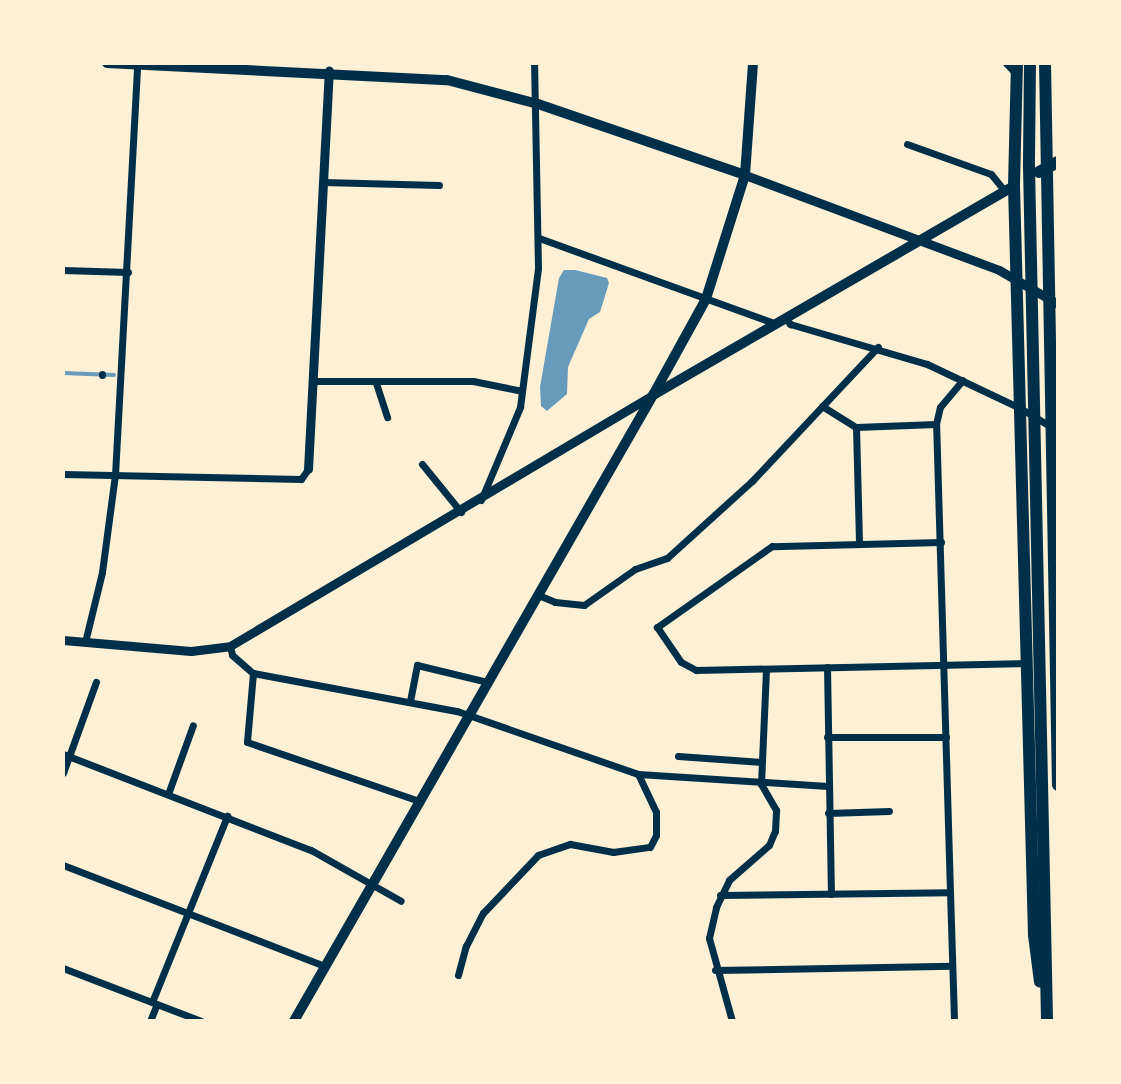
<!DOCTYPE html>
<html>
<head>
<meta charset="utf-8">
<style>
  body { margin:0 }
  #map { position:relative; width:1121px; height:1084px; overflow:hidden; background:#fdf0d5; font-family:Lato,sans-serif }
  div>[style] { position:absolute }
  [style*='--x'] { left:calc(var(--x)*1px); top:calc(var(--y)*1px); width:calc(var(--w)*1px); rotate:calc(var(--a)*1deg) }
  .water>* { inset:0; background:#669bbc }
  .stream>* { height:3.5px; margin:-1.75px; padding:0 1.75px; transform-origin:1.75px; border-radius:1.75px; background:#669bbc }
  .minor>* { height:7px; margin:-3.5px; padding:0 3.5px; transform-origin:3.5px; border-radius:3.5px; background:#003049 }
  .tertiary>* { height:9px; margin:-4.5px; padding:0 4.5px; transform-origin:4.5px; border-radius:4.5px; background:#003049 }
  .secondary>* { height:10px; margin:-5px; padding:0 5px; transform-origin:5px; border-radius:5px; background:#003049 }
  .primary>* { height:10px; margin:-5px; padding:0 5px; transform-origin:5px; border-radius:5px; background:#003049 }
  .trunk>* { height:12px; margin:-6px; padding:0 6px; transform-origin:6px; border-radius:6px; background:#003049 }
  span { translate:-50% -50%; white-space:nowrap; text-align:center; line-height:1.15; -webkit-text-stroke:5px #fdf0d5; paint-order:stroke }
  .frame { position:absolute; inset:0; border:65px solid #fdf0d5; pointer-events:none }
</style>
</head>
<body>
<div id="map">
  <div class="water">
    <i style="clip-path:polygon(575px 270px,607px 278px,609px 283px,600px 312px,589px 319px,568px 367px,567px 394px,547px 411px,541px 406px,540px 387px,559px 278px,564px 270px)"></i>
  </div>
  <div class="stream">
    <i style="--x:63;--y:373;--w:51;--a:2.2"></i>
  </div>
  <div class="minor">
    <i style="--x:1006;--y:63;--w:16;--a:47"></i>
    <i style="--x:907;--y:144;--w:89;--a:19.7"></i>
    <i style="--x:991;--y:174;--w:22;--a:51"></i>
    <i style="--x:323;--y:182;--w:116;--a:1.5"></i>
    <i style="--x:539;--y:238;--w:250;--a:19.9"></i>
    <i style="--x:63;--y:270;--w:65;--a:1.8"></i>
    <i style="--x:785;--y:317;--w:9;--a:54"></i>
    <i style="--x:790;--y:324;--w:143;--a:16.3"></i>
    <i style="--x:927;--y:364;--w:103;--a:25.3"></i>
    <i style="--x:1020;--y:408;--w:44;--a:31.2"></i>
    <i style="--x:102;--y:374;--w:1;--a:90"></i>
    <i style="--x:313;--y:381;--w:160;--a:0"></i>
    <i style="--x:473;--y:381;--w:50;--a:11.5"></i>
    <i style="--x:376;--y:383;--w:36;--a:72"></i>
    <i style="--x:822;--y:406;--w:40;--a:32"></i>
    <i style="--x:856;--y:427;--w:80;--a:-2.1"></i>
    <i style="--x:856;--y:427;--w:117;--a:88.5"></i>
    <i style="--x:422;--y:464;--w:62;--a:50.9"></i>
    <i style="--x:63;--y:474;--w:238;--a:1.2"></i>
    <i style="--x:301;--y:479;--w:12;--a:-55"></i>
    <i style="--x:481;--y:500;--w:101;--a:-67.2"></i>
    <i style="--x:520;--y:407;--w:140;--a:-82.6"></i>
    <i style="--x:538;--y:268;--w:205;--a:-91.1"></i>
    <i style="--x:941;--y:542;--w:169;--a:178.6"></i>
    <i style="--x:772;--y:546;--w:141;--a:144.8"></i>
    <i style="--x:657;--y:627;--w:42;--a:55.6"></i>
    <i style="--x:681;--y:662;--w:17;--a:28"></i>
    <i style="--x:696;--y:670;--w:332;--a:-1.2"></i>
    <i style="--x:538;--y:595;--w:18;--a:22"></i>
    <i style="--x:555;--y:602;--w:29;--a:6"></i>
    <i style="--x:584;--y:605;--w:62;--a:-35.2"></i>
    <i style="--x:635;--y:569;--w:34;--a:-19"></i>
    <i style="--x:667;--y:558;--w:115;--a:-42.2"></i>
    <i style="--x:752;--y:481;--w:184;--a:-46.8"></i>
    <i style="--x:85;--y:642;--w:72;--a:-76.3"></i>
    <i style="--x:102;--y:572;--w:98;--a:-82.4"></i>
    <i style="--x:115;--y:475;--w:412;--a:-86.9"></i>
    <i style="--x:230;--y:646;--w:9;--a:77"></i>
    <i style="--x:232;--y:655;--w:28;--a:41"></i>
    <i style="--x:253;--y:673;--w:208;--a:10.6"></i>
    <i style="--x:457;--y:711;--w:192;--a:19.2"></i>
    <i style="--x:638;--y:774;--w:190;--a:3.6"></i>
    <i style="--x:827;--y:667;--w:227;--a:89"></i>
    <i style="--x:253;--y:673;--w:69;--a:95"></i>
    <i style="--x:247;--y:742;--w:182;--a:18.9"></i>
    <i style="--x:410;--y:701;--w:37;--a:-79"></i>
    <i style="--x:417;--y:665;--w:73;--a:13.5"></i>
    <i style="--x:827;--y:737;--w:119;--a:0"></i>
    <i style="--x:63;--y:754;--w:266;--a:21.2"></i>
    <i style="--x:311;--y:850;--w:103;--a:29.5"></i>
    <i style="--x:678;--y:756;--w:84;--a:4.1"></i>
    <i style="--x:63;--y:773;--w:97;--a:-70.1"></i>
    <i style="--x:168;--y:794;--w:73;--a:-70.1"></i>
    <i style="--x:828;--y:813;--w:61;--a:-1.9"></i>
    <i style="--x:63;--y:865;--w:281;--a:21.1"></i>
    <i style="--x:950;--y:892;--w:468;--a:-91.7"></i>
    <i style="--x:936;--y:424;--w:17;--a:-77"></i>
    <i style="--x:940;--y:407;--w:35;--a:-50"></i>
    <i style="--x:720;--y:895;--w:230;--a:-0.7"></i>
    <i style="--x:950;--y:892;--w:129;--a:88.2"></i>
    <i style="--x:63;--y:968;--w:148;--a:21"></i>
    <i style="--x:715;--y:970;--w:237;--a:-1"></i>
    <i style="--x:458;--y:975;--w:30;--a:-75"></i>
    <i style="--x:466;--y:946;--w:37;--a:-63"></i>
    <i style="--x:483;--y:913;--w:80;--a:-46.5"></i>
    <i style="--x:538;--y:855;--w:34;--a:-19"></i>
    <i style="--x:570;--y:844;--w:44;--a:10.5"></i>
    <i style="--x:613;--y:852;--w:37;--a:-8"></i>
    <i style="--x:650;--y:847;--w:13;--a:-63"></i>
    <i style="--x:656;--y:835;--w:23;--a:-90"></i>
    <i style="--x:656;--y:812;--w:42;--a:-115.3"></i>
    <i style="--x:152;--y:1002;--w:201;--a:-68"></i>
    <i style="--x:150;--y:1021;--w:18;--a:-68"></i>
    <i style="--x:732;--y:1021;--w:86;--a:-105.5"></i>
    <i style="--x:709;--y:938;--w:32;--a:-77"></i>
    <i style="--x:716;--y:907;--w:30;--a:-64"></i>
    <i style="--x:729;--y:880;--w:53;--a:-41.2"></i>
    <i style="--x:769;--y:845;--w:15;--a:-67"></i>
    <i style="--x:775;--y:831;--w:21;--a:-87"></i>
    <i style="--x:776;--y:810;--w:30;--a:-120"></i>
    <i style="--x:761;--y:784;--w:115;--a:-87.5"></i>
  </div>
  <div class="tertiary">
    <i style="--x:745;--y:175;--w:271;--a:20.5"></i>
    <i style="--x:999;--y:270;--w:68;--a:30"></i>
    <i style="--x:308;--y:469;--w:399;--a:-87"></i>
    <i style="--x:63;--y:640;--w:128;--a:4.9"></i>
    <i style="--x:191;--y:651;--w:39;--a:-7"></i>
    <i style="--x:230;--y:646;--w:492;--a:-30.7"></i>
  </div>
  <div class="secondary">
    <i style="--x:745;--y:175;--w:112;--a:-85.9"></i>
    <i style="--x:294;--y:1021;--w:722;--a:-60.17"></i>
  </div>
  <div class="primary">
    <i style="--x:107;--y:63;--w:340;--a:2.9"></i>
    <i style="--x:447;--y:80;--w:94;--a:14.8"></i>
    <i style="--x:538;--y:104;--w:219;--a:18.9"></i>
    <i style="--x:745;--y:175;--w:130;--a:107.5"></i>
    <i style="--x:706;--y:299;--w:110;--a:118.9"></i>
    <i style="--x:655;--y:394;--w:415;--a:-30.1"></i>
  </div>
  <div class="trunk">
    <i style="--x:1017;--y:63;--w:123;--a:91.4"></i>
    <i style="--x:1014;--y:186;--w:749;--a:88.47"></i>
    <i style="--x:1034;--y:935;--w:47;--a:82.7"></i>
    <i style="--x:1030;--y:63;--w:104;--a:90.6"></i>
    <i style="--x:1029;--y:167;--w:854;--a:88.79"></i>
    <i style="--x:1045;--y:63;--w:722;--a:88.97"></i>
    <i style="--x:1039;--y:172;--w:21;--a:-28"></i>
  </div>
  <div class="frame"></div>
</div>
</body>
</html>
